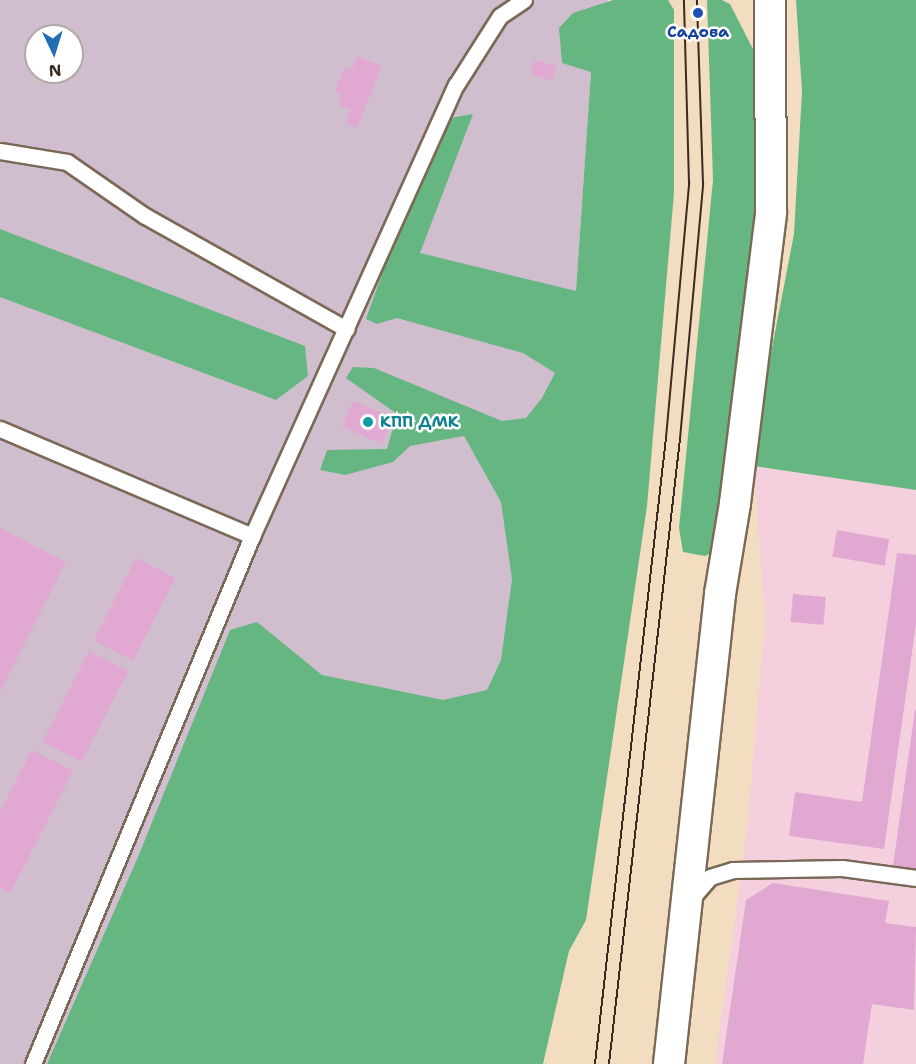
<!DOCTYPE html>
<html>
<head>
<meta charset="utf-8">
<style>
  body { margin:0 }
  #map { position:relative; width:916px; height:1064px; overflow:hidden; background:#f3ddc0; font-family:"Shantell Sans",sans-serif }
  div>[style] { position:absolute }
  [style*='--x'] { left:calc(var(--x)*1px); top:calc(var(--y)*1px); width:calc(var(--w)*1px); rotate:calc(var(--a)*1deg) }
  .built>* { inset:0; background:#f4cfde }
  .industrial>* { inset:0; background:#d0bdce }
  .forest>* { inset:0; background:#66b682 }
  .building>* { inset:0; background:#e1a9d1; transform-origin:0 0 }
  .roads { filter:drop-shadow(2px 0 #7b6957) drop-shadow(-2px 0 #7b6957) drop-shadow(0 2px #7b6957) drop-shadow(0 -2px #7b6957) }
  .lane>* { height:15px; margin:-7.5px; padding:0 7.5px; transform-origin:7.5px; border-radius:7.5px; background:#fff }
  .street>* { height:30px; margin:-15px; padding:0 15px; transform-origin:15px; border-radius:15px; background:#fff }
  .tram>* { height:1.5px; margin:-0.75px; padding:0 0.75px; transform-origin:0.75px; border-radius:0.75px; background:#3b2a1e }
  .dots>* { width:16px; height:16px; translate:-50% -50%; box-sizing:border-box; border:3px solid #fff; border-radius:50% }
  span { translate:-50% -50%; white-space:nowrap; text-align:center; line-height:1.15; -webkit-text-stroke:5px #fff; paint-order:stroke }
  .transit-label { font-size:16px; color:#164399; font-weight:700 }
  .culture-label { font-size:16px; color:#0d838f; font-weight:700 }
  .left { translate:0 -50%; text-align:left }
  .north { position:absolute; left:24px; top:24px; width:60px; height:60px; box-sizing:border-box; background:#fff; border:2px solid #b1aaa5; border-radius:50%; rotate:176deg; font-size:16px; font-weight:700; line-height:24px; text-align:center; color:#3b2a1e }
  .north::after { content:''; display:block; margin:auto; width:21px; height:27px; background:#1f6fb2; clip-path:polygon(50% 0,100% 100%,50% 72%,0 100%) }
</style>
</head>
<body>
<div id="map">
  <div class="built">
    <i style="clip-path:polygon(754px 466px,916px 490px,916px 1064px,715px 1064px,747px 830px,765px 622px)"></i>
  </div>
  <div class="industrial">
    <i style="clip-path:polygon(evenodd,0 0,608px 0,591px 72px,576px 291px,476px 1064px,0 1064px,0 0,36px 36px,72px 36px,72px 72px,36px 72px,36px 36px)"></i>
  </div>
  <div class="forest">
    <i style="clip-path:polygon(613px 0,668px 0,674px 10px,674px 193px,647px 506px,586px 920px,569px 951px,543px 1064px,47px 1064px,138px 857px,230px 630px,257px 622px,322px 675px,443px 700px,487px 690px,501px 660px,512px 579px,501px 502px,464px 436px,410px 446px,393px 462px,345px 475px,320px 470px,327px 450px,387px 449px,397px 414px,346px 378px,353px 367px,374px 368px,502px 421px,526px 418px,542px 398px,555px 373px,523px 353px,397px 318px,377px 324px,366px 319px,392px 246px,450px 118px,473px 114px,420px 253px,576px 291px,591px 72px,562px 63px,559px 28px,573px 13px)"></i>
    <i style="clip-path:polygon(707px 0,722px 0,730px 4px,758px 59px,755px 200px,746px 312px,727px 443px,716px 551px,705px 556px,683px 552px,679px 528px,713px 180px)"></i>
    <i style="clip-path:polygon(796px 0,916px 0,916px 490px,754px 466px,762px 400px,794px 234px,802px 91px)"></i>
    <i style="clip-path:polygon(0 229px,305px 346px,308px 376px,276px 400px,0 297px)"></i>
  </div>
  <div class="building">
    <i style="clip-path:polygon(357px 56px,382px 66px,357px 128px,346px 123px,351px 110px,338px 105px,342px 94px,335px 92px,345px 67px,352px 70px)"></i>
    <i style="left:535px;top:60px;width:22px;height:15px;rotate:16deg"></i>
    <i style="left:353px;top:401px;width:43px;height:28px;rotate:23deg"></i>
    <i style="clip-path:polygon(0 528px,66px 562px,0 692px)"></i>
    <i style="left:837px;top:530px;width:53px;height:27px;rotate:10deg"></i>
    <i style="clip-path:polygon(897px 553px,916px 555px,916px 624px,884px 849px,789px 836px,795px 792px,862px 802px)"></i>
    <i style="left:136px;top:558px;width:44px;height:93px;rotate:27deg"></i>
    <i style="left:793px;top:594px;width:33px;height:28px;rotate:5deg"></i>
    <i style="left:89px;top:651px;width:44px;height:102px;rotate:27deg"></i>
    <i style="clip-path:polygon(915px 710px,916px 710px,916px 870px,893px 866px)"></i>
    <i style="clip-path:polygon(32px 750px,73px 771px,10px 893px,0 888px,0 812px)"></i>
    <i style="clip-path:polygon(773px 883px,889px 901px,885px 923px,916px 927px,914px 1010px,872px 1004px,863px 1064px,722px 1064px,746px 900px)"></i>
  </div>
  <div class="roads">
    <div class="lane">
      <i style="--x:0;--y:151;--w:68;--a:9.3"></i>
      <i style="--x:67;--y:162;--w:95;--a:34.7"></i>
      <i style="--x:145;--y:216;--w:231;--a:29.3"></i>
      <i style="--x:0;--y:429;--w:274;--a:23"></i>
      <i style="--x:252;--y:536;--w:572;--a:112.53"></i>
      <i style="--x:252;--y:536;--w:495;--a:-65.7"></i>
      <i style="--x:456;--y:85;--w:82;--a:-57.5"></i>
      <i style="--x:500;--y:16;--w:29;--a:-34"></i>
      <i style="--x:691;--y:899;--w:29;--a:-49"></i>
      <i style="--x:710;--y:877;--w:24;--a:-17"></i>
      <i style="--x:733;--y:870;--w:109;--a:-1.1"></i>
      <i style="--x:842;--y:868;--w:75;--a:7.7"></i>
    </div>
    <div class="street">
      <i style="--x:669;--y:1064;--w:473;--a:-83.8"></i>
      <i style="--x:720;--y:594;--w:92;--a:-80.6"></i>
      <i style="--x:735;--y:503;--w:293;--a:-82.9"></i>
      <i style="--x:771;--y:212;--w:212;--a:-90.3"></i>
    </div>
  </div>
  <div class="tram">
    <i style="--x:595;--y:1064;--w:630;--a:-83.53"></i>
    <i style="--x:666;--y:438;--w:256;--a:-84.8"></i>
    <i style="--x:689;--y:183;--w:183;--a:-91.6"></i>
    <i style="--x:609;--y:1064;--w:629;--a:-83.52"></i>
    <i style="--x:680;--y:439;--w:256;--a:-84.8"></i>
    <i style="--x:703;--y:184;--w:184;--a:-91.9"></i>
  </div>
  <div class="dots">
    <i style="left:698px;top:13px;background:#1a4fb4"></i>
    <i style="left:368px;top:422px;background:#0f9aa8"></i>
  </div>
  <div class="transit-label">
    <span style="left:698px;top:32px">Садова</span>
  </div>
  <div class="culture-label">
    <span class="left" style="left:380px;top:422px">КПП ДМК</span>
  </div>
  <div class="north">N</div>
</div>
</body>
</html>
